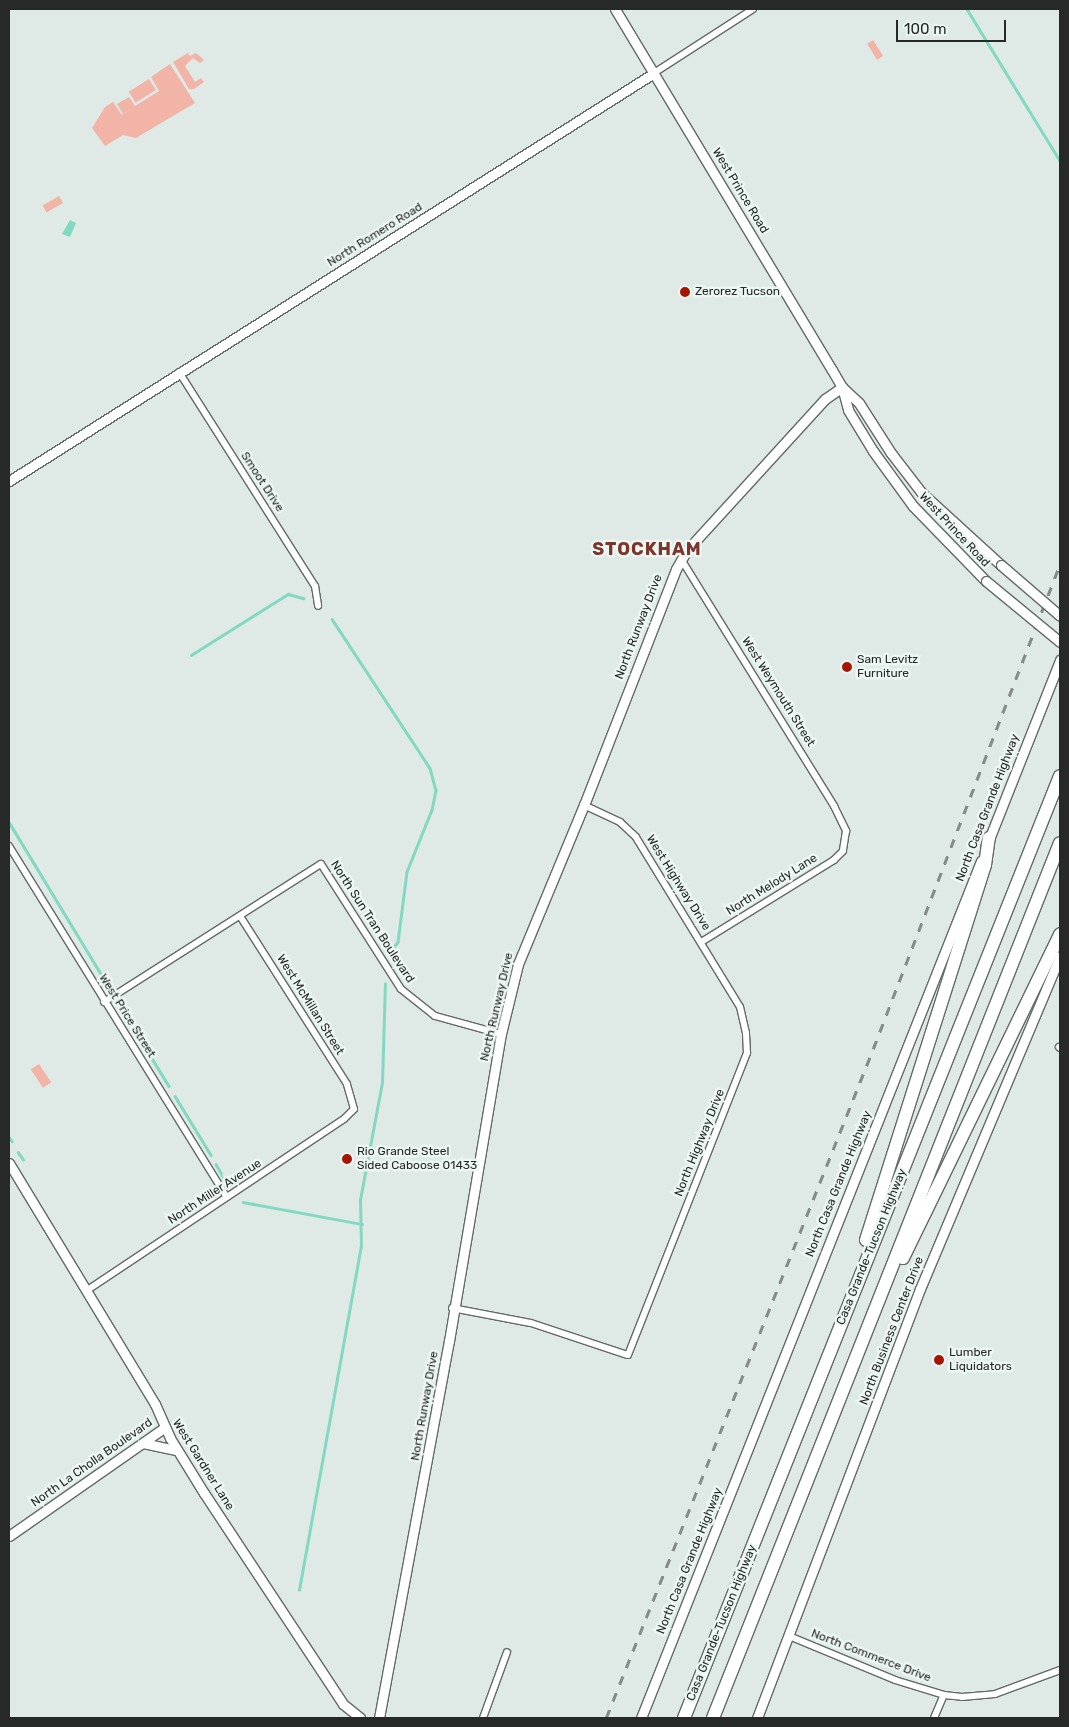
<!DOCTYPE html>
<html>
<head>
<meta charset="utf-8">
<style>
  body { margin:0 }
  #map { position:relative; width:1069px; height:1727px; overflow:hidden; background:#dfe9e5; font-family:Rubik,sans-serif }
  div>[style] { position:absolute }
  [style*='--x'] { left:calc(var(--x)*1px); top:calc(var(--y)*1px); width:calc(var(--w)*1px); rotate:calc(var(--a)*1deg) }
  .green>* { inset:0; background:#f3b4a8; transform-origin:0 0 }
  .water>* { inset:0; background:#82d9bf }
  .stream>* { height:2.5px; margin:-1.25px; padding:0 1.25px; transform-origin:1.25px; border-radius:1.25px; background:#82d9bf }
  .roads { filter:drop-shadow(1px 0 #626b68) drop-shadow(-1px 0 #626b68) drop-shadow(0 1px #626b68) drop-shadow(0 -1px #626b68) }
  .street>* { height:6px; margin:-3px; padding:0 3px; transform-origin:3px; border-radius:3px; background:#fff }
  .secondary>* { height:9px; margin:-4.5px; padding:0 4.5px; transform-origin:4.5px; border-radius:4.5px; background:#fff }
  .highway>* { height:12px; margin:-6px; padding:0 6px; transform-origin:6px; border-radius:6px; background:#fff }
  .rail>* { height:2.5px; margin-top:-1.25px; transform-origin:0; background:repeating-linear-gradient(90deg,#848b88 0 9px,transparent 0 18px) }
  .bridges { filter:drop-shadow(1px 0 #626b68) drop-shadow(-1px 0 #626b68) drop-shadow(0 1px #626b68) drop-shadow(0 -1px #626b68) }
  .secondary-bridge>* { height:9px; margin:-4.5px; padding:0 4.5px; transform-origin:4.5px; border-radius:4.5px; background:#fff }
  .dots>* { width:14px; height:14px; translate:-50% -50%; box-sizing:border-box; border:2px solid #ecf6f3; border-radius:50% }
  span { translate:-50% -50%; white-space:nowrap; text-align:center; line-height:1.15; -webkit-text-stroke:5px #ecf6f3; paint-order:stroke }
  .street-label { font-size:12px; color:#262928 }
  .poi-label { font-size:12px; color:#262928 }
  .left { translate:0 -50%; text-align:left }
  .district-label { font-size:18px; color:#7b362b; font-weight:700; letter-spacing:1px }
  .frame { position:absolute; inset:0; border:10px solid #262928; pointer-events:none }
  .scale { position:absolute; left:896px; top:20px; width:110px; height:22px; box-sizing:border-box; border:2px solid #262928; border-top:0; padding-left:6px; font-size:15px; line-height:18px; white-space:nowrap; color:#262928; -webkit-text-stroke:4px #ecf6f3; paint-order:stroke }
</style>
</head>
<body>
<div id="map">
  <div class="green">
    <i style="left:873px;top:40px;width:19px;height:7px;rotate:58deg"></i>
    <i style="clip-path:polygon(188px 53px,190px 56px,196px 53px,204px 60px,200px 63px,193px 58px,185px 66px,195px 82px,201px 78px,204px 82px,194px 89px,189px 89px,173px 62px)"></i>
    <i style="clip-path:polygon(170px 64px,195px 103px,136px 138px,123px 135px,105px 146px,92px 128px,105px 107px,113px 102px,122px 115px,131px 109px,123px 114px,117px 104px,129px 97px,135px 106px,159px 91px,151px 77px)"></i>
    <i style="left:149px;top:79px;width:13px;height:24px;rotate:58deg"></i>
    <i style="left:59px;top:196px;width:8px;height:19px;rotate:60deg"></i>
    <i style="left:39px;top:1064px;width:22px;height:10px;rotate:56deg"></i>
  </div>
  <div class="water">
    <i style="clip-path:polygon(70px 220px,76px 223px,70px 237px,62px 234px)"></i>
  </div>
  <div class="stream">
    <i style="--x:967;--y:9;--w:178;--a:58.5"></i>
    <i style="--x:332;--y:619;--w:178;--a:56.7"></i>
    <i style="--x:430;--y:768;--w:23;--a:75"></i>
    <i style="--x:436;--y:790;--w:20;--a:101"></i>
    <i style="--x:432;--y:810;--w:67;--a:112"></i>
    <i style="--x:407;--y:872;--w:71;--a:97.3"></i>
    <i style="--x:398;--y:942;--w:10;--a:127"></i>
    <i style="--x:191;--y:655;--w:115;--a:-32.2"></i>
    <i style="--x:288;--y:594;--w:16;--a:15"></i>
    <i style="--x:9;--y:822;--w:189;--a:58.8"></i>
    <i style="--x:122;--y:1007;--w:25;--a:61"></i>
    <i style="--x:140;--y:1039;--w:55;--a:58.3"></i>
    <i style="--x:175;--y:1096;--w:69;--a:58.6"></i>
    <i style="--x:9;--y:1137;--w:5;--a:53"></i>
    <i style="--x:18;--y:1152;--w:9;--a:54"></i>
    <i style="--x:216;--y:1164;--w:20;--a:60"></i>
    <i style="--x:243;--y:1202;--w:121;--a:10.5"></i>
    <i style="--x:299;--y:1590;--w:349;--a:-79.8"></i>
    <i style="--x:361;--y:1247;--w:47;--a:-91.2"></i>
    <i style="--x:360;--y:1200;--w:119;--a:-79.4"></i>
    <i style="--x:382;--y:1083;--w:99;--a:-88.3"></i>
  </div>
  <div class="roads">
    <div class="street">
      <i style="--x:654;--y:73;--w:118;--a:-32.9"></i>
      <i style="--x:179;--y:372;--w:254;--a:57.6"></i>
      <i style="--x:315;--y:586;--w:20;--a:81"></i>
      <i style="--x:681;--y:559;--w:291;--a:58.2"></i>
      <i style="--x:834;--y:806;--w:28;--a:64"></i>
      <i style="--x:846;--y:831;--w:20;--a:99"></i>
      <i style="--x:843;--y:851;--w:13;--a:135"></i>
      <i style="--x:834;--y:860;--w:156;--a:148.3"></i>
      <i style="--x:9;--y:846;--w:413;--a:58.2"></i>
      <i style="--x:104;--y:1002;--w:257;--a:-32.5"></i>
      <i style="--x:321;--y:864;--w:148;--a:57.4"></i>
      <i style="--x:401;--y:989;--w:43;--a:38.5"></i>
      <i style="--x:435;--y:1016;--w:68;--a:15.3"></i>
      <i style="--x:1059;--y:1047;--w:1;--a:45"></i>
      <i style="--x:86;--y:1291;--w:310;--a:-33.7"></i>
      <i style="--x:344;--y:1119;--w:14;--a:-45"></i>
      <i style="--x:354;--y:1109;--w:26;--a:-106"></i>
      <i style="--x:347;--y:1084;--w:199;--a:-122.5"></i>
      <i style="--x:452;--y:1308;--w:80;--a:10.8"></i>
      <i style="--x:531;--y:1323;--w:102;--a:18.3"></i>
      <i style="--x:628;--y:1355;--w:325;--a:-68.5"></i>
      <i style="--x:747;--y:1053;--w:20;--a:-93"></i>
      <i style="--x:746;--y:1033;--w:27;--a:-103"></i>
      <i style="--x:740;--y:1007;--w:199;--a:-121.5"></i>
      <i style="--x:636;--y:837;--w:22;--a:-137"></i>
      <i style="--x:620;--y:822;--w:40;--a:-155"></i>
      <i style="--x:789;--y:1636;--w:115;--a:22.5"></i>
      <i style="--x:895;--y:1680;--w:51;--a:17"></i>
      <i style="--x:944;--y:1695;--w:18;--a:6"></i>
      <i style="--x:962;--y:1697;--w:33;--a:-5"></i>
      <i style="--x:995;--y:1694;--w:69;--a:-20.3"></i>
      <i style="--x:483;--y:1718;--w:70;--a:-70"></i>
      <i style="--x:934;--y:1718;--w:25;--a:-67"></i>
    </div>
    <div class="secondary">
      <i style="--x:615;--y:9;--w:421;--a:59"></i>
      <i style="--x:832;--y:370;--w:20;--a:60"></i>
      <i style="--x:842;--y:387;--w:24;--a:75"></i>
      <i style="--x:848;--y:410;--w:48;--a:58.6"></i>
      <i style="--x:873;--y:451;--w:68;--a:54"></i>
      <i style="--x:913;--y:506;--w:105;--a:45.8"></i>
      <i style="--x:842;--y:387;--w:23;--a:43"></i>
      <i style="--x:859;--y:403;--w:59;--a:57.4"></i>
      <i style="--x:891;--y:453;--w:49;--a:52.4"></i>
      <i style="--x:921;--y:492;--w:108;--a:42.4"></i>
      <i style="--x:9;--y:481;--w:763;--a:-32.32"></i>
      <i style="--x:988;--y:842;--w:196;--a:-68.4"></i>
      <i style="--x:9;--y:1163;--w:282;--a:58.8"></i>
      <i style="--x:155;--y:1404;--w:37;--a:66"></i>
      <i style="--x:170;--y:1438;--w:65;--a:58.3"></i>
      <i style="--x:204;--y:1493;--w:253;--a:56.6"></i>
      <i style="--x:343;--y:1704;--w:22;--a:39"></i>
      <i style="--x:143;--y:1443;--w:35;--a:12"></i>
      <i style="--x:9;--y:1536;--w:189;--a:-34.9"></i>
      <i style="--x:379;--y:1718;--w:383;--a:-79.5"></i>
      <i style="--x:449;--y:1341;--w:311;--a:-80.4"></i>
      <i style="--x:501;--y:1034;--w:72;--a:-76.3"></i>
      <i style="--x:518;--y:964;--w:172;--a:-67.5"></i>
      <i style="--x:584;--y:805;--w:253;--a:-68.7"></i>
      <i style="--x:676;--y:569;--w:22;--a:-60"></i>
      <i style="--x:687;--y:550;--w:205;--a:-47.6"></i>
      <i style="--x:825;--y:399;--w:21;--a:-35"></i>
      <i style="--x:641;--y:1718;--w:922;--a:-68.36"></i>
      <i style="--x:757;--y:1718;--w:459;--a:-69.2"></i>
      <i style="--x:920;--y:1289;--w:361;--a:-67.2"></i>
    </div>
    <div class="highway">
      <i style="--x:866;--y:1240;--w:393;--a:-72.4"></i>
      <i style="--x:985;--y:865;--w:27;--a:-82"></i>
      <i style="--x:903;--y:1258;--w:360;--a:-64.1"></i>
      <i style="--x:684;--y:1718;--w:1014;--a:-68.24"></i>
      <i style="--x:713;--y:1718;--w:941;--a:-68.37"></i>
    </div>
  </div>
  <div class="rail">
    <i style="--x:346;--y:1165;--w:12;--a:-81"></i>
    <i style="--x:606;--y:1718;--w:720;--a:-68.24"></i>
    <i style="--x:873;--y:1049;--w:520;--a:-68.92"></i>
  </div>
  <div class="bridges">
    <div class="secondary-bridge">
      <i style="--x:1001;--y:565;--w:78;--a:40.8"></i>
      <i style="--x:986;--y:581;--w:96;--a:39.5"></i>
    </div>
  </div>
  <div class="dots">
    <i style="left:685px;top:292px;background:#a61404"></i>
    <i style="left:847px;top:667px;background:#a61404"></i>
    <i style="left:347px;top:1159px;background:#a61404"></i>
    <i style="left:939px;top:1360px;background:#a61404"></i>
  </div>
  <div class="street-label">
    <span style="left:740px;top:191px;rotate:59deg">West Prince Road</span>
    <span style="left:375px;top:235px;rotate:-32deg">North Romero Road</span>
    <span style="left:262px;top:482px;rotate:57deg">Smoot Drive</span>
    <span style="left:954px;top:530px;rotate:47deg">West Prince Road</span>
    <span style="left:639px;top:627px;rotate:-69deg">North Runway Drive</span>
    <span style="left:778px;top:692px;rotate:58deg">West Weymouth Street</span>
    <span style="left:988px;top:808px;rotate:-69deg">North Casa Grande Highway</span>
    <span style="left:678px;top:883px;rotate:58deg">West Highway Drive</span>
    <span style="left:772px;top:885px;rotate:-32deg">North Melody Lane</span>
    <span style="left:372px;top:922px;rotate:57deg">North Sun Tran Boulevard</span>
    <span style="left:310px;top:1005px;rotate:58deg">West McMillan Street</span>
    <span style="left:497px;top:1007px;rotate:-77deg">North Runway Drive</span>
    <span style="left:127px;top:1016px;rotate:58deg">West Price Street</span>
    <span style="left:700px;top:1143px;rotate:-68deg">North Highway Drive</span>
    <span style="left:839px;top:1184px;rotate:-68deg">North Casa Grande Highway</span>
    <span style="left:215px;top:1192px;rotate:-33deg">North Miller Avenue</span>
    <span style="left:872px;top:1247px;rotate:-68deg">Casa Grande-Tucson Highway</span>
    <span style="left:892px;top:1331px;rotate:-69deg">North Business Center Drive</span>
    <span style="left:425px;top:1406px;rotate:-80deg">North Runway Drive</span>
    <span style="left:92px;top:1463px;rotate:-35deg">North La Cholla Boulevard</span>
    <span style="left:203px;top:1465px;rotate:58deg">West Gardner Lane</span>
    <span style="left:690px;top:1561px;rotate:-68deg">North Casa Grande Highway</span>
    <span style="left:722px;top:1623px;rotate:-68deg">Casa Grande-Tucson Highway</span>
    <span style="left:871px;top:1656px;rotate:21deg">North Commerce Drive</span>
  </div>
  <div class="poi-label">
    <span class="left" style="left:695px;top:292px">Zerorez Tucson</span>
    <span class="left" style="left:857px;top:667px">Sam Levitz<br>Furniture</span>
    <span class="left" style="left:357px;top:1159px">Rio Grande Steel<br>Sided Caboose 01433</span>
    <span class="left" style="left:949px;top:1360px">Lumber<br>Liquidators</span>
  </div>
  <div class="district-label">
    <span style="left:647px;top:549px">STOCKHAM</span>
  </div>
  <div class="frame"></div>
  <div class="scale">100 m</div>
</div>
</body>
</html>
